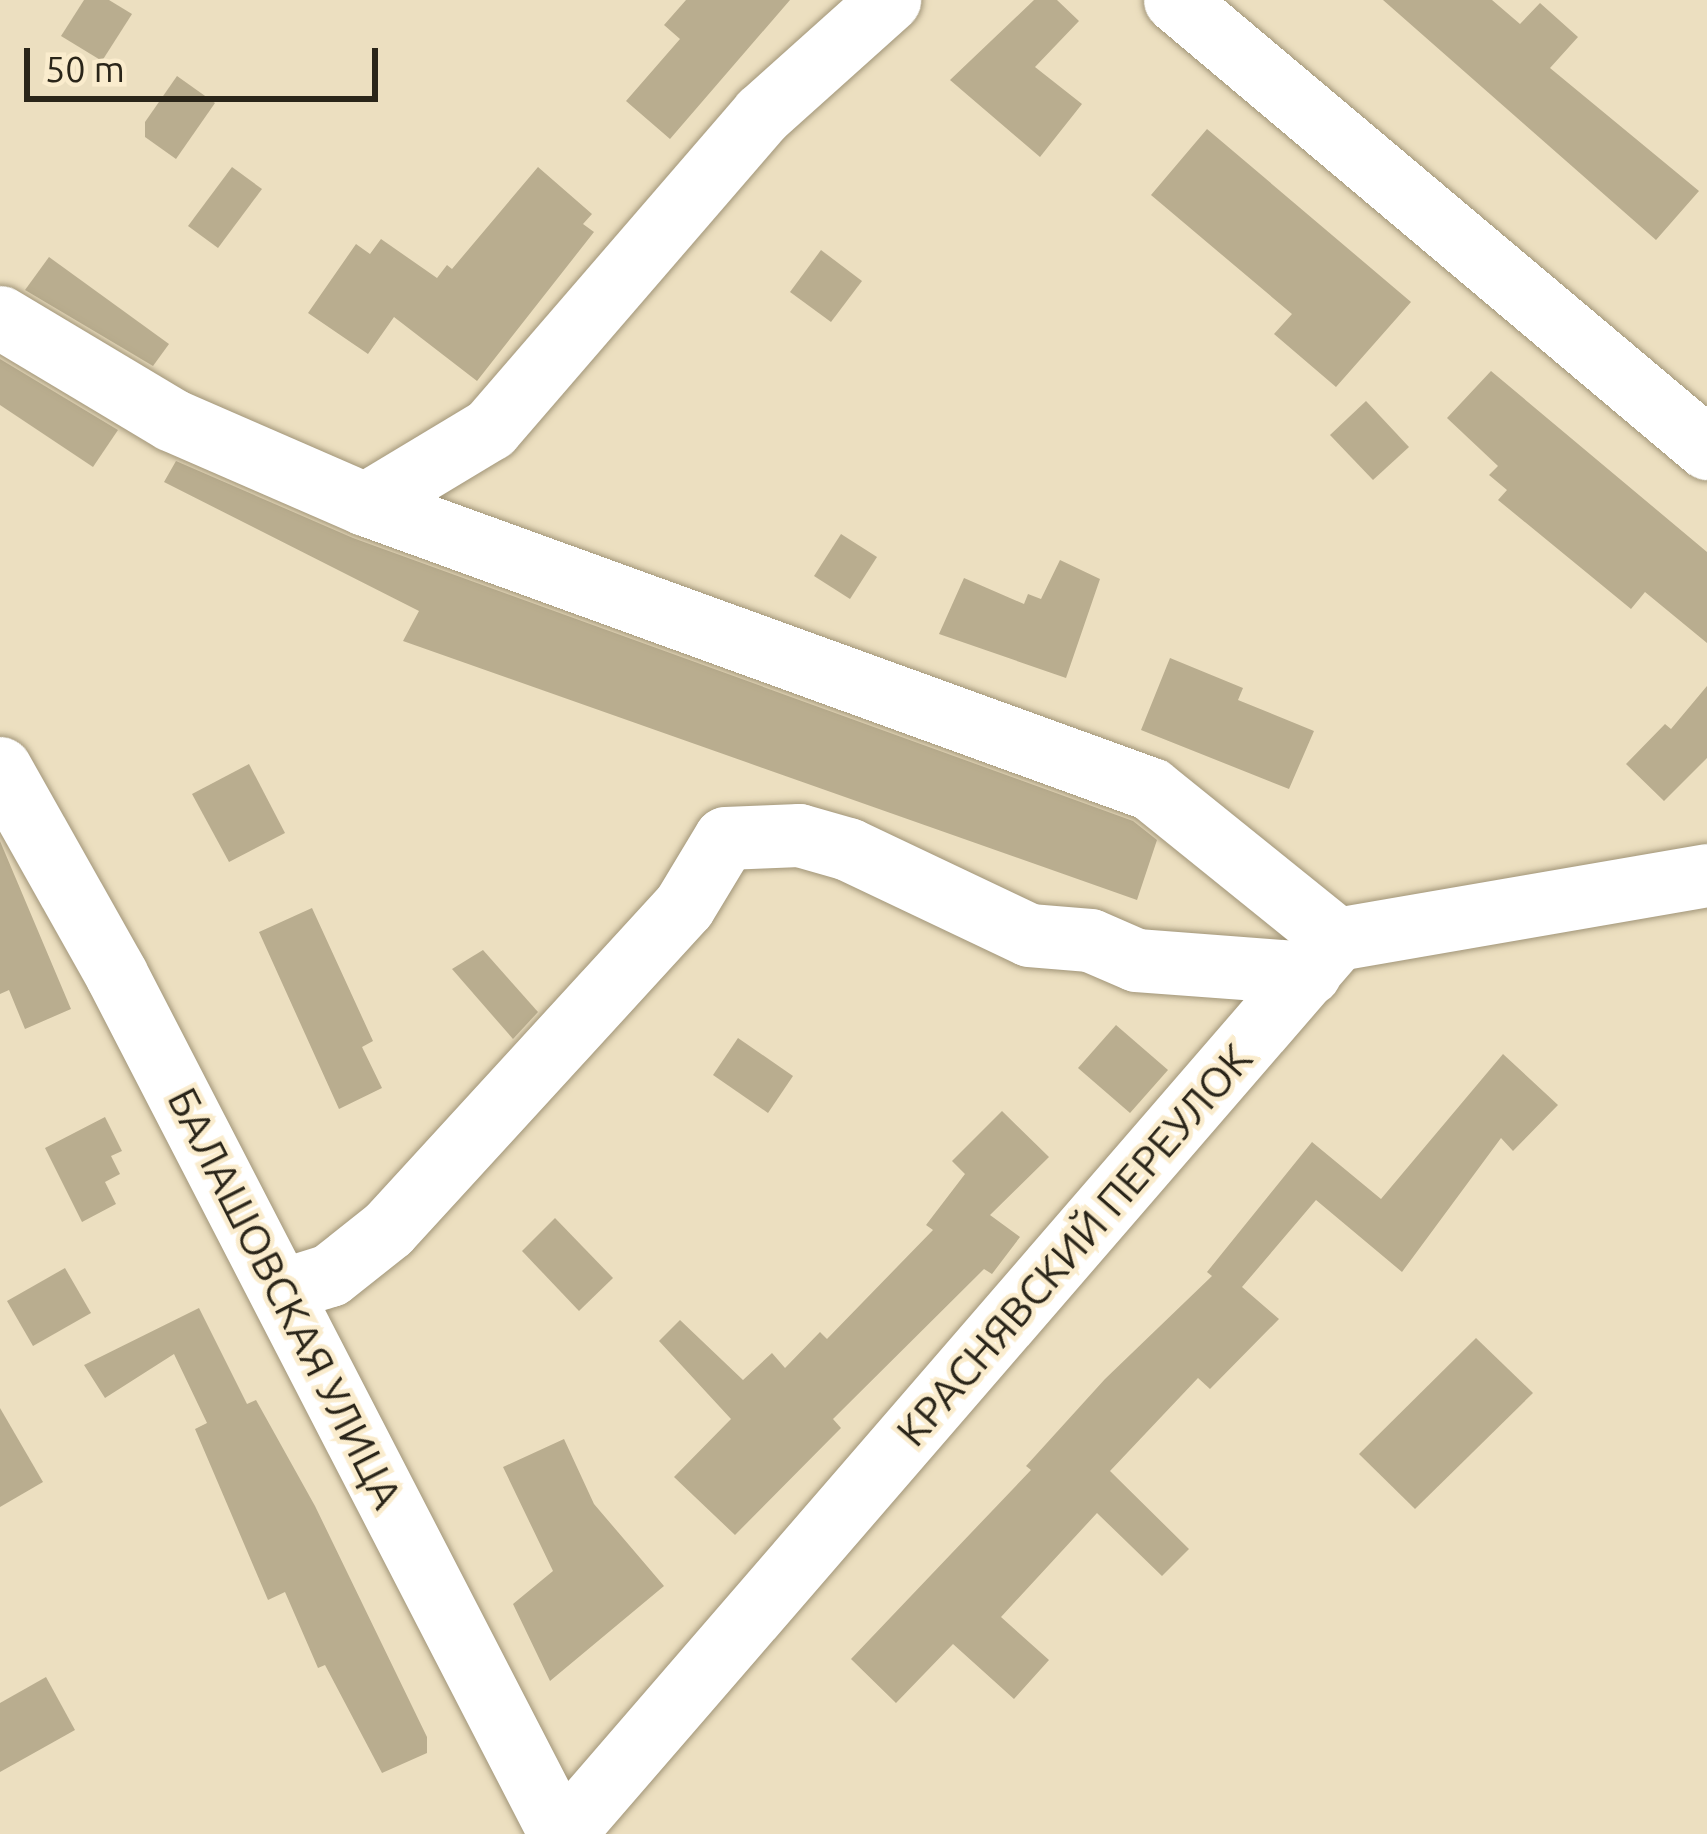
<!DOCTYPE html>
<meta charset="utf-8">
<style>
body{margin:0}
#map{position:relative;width:1707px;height:1834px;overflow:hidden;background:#ecdfc0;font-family:Ubuntu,sans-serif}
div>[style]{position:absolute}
.building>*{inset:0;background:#b9ad8f}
.roads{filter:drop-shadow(0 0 3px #a19578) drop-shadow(0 0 3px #a19578)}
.minor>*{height:63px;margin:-31.5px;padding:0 31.5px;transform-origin:31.5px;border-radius:31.5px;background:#fff}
span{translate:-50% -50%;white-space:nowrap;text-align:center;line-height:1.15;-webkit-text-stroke:9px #faeccd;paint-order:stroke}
.street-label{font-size:42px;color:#2a2519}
.scale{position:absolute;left:24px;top:48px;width:354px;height:54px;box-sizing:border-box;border:6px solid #2a2519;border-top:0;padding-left:15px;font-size:36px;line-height:42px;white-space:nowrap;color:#2a2519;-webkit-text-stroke:9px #faeccd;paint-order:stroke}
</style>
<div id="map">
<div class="building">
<div style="clip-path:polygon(84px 0,109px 0,132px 14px,102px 61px,61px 36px)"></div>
<div style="clip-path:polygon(686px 0,790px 0,670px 139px,626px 101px,680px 39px,664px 25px)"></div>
<div style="clip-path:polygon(1034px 0,1057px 0,1079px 21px,1035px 67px,1082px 104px,1040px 157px,950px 80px)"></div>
<div style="clip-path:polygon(1383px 0,1492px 0,1520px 24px,1540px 3px,1578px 37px,1550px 68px,1699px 191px,1656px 240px)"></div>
<div style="clip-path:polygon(177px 76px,215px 103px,176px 159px,145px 137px,145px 122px)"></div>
<div style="clip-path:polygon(1207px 129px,1411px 302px,1336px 387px,1274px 334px,1292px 314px,1151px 195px)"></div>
<div style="clip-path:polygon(232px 167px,262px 189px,218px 248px,188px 226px)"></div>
<div style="clip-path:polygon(538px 167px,592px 214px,583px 224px,594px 232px,477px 381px,394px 317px,368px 354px,308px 313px,356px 244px,370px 254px,381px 239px,437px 278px,447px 265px,452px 269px)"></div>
<div style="clip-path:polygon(821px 250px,862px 281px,831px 322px,790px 292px)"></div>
<div style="clip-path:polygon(49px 257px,169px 344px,153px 366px,25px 290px)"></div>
<div style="clip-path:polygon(0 359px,118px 430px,93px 467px,0 405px)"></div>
<div style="clip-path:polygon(1491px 371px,1707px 552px,1707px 643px,1645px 592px,1631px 609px,1498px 500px,1507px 490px,1489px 475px,1498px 466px,1447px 418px)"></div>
<div style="clip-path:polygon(1366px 401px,1409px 447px,1373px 480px,1330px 435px)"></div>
<div style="clip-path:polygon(176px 461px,353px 538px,1133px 821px,1157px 840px,1137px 900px,403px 641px,419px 611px,164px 482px)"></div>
<div style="clip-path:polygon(841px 534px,877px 557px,850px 599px,814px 576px)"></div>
<div style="clip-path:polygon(1060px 560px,1100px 579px,1066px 678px,939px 634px,964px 578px,1024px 604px,1028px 594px,1041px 599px)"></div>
<div style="clip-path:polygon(1170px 658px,1243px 688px,1238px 700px,1314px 731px,1289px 789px,1141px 730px)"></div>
<div style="clip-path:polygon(1707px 686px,1707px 758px,1664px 801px,1626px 764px,1665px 724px,1671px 729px)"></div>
<div style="clip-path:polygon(249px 764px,285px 833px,229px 862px,192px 794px)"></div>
<div style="clip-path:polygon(0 841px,71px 1009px,25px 1029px,9px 990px,0 994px)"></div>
<div style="clip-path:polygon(312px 908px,373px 1041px,362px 1047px,382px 1088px,339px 1109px,259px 932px)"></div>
<div style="clip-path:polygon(483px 950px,538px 1012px,513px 1039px,452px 969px)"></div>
<div style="clip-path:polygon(1116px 1025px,1168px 1070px,1130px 1113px,1078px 1068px)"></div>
<div style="clip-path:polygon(738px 1038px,793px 1076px,768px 1113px,713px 1075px)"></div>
<div style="clip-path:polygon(1503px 1054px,1558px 1105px,1513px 1151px,1501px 1138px,1402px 1272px,1316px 1200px,1242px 1287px,1279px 1319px,1210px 1389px,1198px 1378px,1110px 1471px,1189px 1549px,1162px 1576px,1097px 1513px,1001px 1617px,1049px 1660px,1014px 1699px,953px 1644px,896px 1703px,851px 1659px,1031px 1470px,1026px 1466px,1105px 1379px,1212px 1276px,1207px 1272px,1312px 1142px,1381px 1199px)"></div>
<div style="clip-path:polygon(1002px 1111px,1049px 1157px,990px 1215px,1020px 1237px,992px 1274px,984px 1269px,833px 1419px,841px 1428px,735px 1535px,674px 1477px,731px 1419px,659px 1341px,680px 1320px,743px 1380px,772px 1353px,785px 1368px,820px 1332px,827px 1339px,933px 1230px,926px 1225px,965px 1174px,952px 1161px)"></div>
<div style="clip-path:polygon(105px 1117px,122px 1151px,111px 1156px,120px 1174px,105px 1182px,116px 1204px,82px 1222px,45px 1148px)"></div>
<div style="clip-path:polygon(555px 1218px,613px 1278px,579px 1311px,522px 1251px)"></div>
<div style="clip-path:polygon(65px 1268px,91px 1313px,33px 1346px,7px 1301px)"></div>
<div style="clip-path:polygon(199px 1308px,247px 1404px,256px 1400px,315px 1506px,427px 1737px,427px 1753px,382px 1773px,325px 1665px,318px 1668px,285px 1592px,268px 1600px,195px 1429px,207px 1423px,174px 1354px,105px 1398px,84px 1365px)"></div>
<div style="clip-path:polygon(1476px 1338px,1533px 1393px,1415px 1509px,1359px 1454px)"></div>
<div style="clip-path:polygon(0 1408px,43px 1482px,0 1507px)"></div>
<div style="clip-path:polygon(564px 1439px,594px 1504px,664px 1586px,550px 1681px,513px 1604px,553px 1571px,503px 1467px)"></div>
<div style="clip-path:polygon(46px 1677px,75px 1730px,0 1772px,0 1703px)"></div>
</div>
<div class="roads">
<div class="minor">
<div style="left:1175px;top:0;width:696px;rotate:40.1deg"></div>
<div style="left:0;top:317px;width:200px;rotate:30.9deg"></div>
<div style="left:172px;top:420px;width:210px;rotate:23.5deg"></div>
<div style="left:365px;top:504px;width:836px;rotate:19.93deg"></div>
<div style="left:1151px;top:789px;width:239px;rotate:38.9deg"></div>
<div style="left:365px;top:504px;width:146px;rotate:-31deg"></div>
<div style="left:490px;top:429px;width:416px;rotate:-49.2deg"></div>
<div style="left:762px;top:114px;width:171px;rotate:-41.9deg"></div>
<div style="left:0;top:768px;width:236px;rotate:60.6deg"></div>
<div style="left:116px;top:974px;width:968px;rotate:62.69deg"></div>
<div style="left:282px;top:1290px;width:50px;rotate:-17.4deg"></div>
<div style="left:330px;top:1275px;width:74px;rotate:-38.4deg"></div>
<div style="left:388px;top:1229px;width:438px;rotate:-47.5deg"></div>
<div style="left:684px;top:906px;width:79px;rotate:-58.9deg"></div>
<div style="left:725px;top:838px;width:74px;rotate:-2.3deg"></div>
<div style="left:799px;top:835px;width:51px;rotate:15.9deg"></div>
<div style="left:848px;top:849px;width:200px;rotate:25.4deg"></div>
<div style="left:1029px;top:935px;width:61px;rotate:4.7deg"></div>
<div style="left:1090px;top:940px;width:50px;rotate:23.5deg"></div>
<div style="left:1136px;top:960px;width:174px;rotate:4.3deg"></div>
<div style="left:563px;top:1834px;width:1183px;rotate:-49.15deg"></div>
<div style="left:1337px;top:939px;width:375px;rotate:-9.8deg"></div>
</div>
</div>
<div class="street-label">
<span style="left:1074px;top:1245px;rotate:-49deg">КРАСНЯВСКИЙ ПЕРЕУЛОК</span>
<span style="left:285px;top:1298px;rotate:63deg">БАЛАШОВСКАЯ УЛИЦА</span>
</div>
<div class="scale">50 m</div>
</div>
